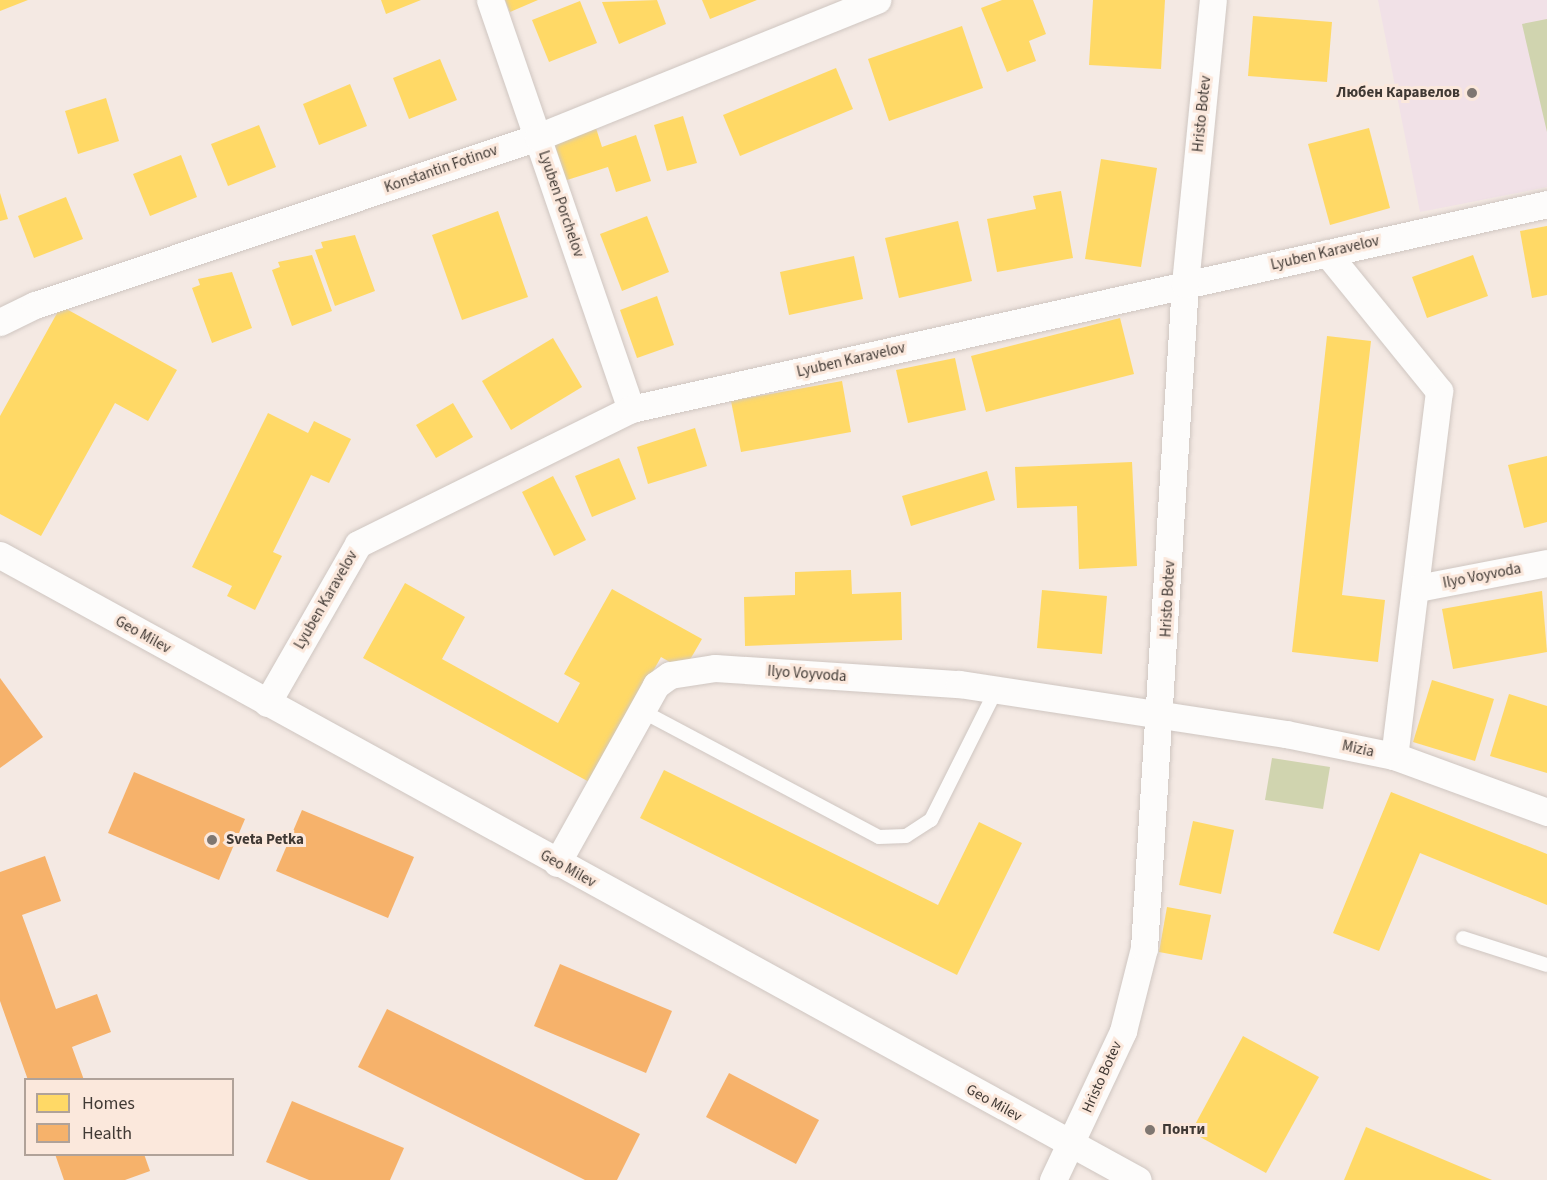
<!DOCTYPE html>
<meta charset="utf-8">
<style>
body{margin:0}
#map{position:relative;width:1547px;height:1180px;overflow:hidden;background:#f4e9e3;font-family:"Source Sans 3",sans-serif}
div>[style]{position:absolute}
.education>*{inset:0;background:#f1e1e7}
.green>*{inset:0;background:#d0d4af}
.homes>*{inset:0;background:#ffd966}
.health>*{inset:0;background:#f6b26b}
.roads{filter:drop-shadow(0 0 2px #cfc6c1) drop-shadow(0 0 2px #cfc6c1)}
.lane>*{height:14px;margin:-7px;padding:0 7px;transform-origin:7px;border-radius:7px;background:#fdfcfb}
.street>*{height:27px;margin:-13.5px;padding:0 13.5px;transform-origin:13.5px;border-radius:13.5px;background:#fdfcfb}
.dots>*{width:16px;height:16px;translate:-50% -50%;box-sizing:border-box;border:3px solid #fbe8dc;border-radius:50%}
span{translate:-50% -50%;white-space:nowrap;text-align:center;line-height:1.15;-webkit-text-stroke:6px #fbe8dc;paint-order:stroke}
.poi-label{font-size:15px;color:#403934;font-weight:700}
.right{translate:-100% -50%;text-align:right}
.left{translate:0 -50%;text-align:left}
.street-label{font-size:15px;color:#403934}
.legend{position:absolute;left:24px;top:1078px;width:210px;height:78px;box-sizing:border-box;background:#fbe8dc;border:2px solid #b0a299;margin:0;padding:8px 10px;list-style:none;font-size:18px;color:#403934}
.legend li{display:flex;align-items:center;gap:12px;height:30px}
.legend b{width:30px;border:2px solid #b0a299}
</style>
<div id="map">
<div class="education">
<div style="clip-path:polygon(1378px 0,1547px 0,1547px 187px,1420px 212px)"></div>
</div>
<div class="green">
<div style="clip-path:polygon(1547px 19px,1547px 132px,1522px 24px)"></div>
<div style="clip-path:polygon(1272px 758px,1330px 767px,1323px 809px,1265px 800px)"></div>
</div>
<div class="homes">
<div style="clip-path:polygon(0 0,28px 0,0 11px)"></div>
<div style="clip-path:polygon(381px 0,421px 0,386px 14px)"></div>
<div style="clip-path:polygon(505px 0,538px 0,510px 12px)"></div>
<div style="clip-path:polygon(657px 0,666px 24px,619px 44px,602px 2px)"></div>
<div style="clip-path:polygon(702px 0,757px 0,710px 19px)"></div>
<div style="clip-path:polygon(1002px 0,1033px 0,1046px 34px,1029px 41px,1036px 61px,1007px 72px,981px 8px)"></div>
<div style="clip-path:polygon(1093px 0,1165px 0,1161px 69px,1089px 65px)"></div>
<div style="clip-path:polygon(580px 1px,597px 43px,549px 62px,532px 20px)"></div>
<div style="clip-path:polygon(1253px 16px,1332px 22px,1327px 82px,1248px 76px)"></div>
<div style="clip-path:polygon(962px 26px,983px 88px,889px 121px,868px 59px)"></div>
<div style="clip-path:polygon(440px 59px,457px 100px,409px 119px,393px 78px)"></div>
<div style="clip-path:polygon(836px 68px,853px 109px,740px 156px,723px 115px)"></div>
<div style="clip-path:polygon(350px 84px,367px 126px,319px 145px,303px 104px)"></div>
<div style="clip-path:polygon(106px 98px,119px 141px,78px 154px,65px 111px)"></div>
<div style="clip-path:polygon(683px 116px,697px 163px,667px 171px,654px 125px)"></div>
<div style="clip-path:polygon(259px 125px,276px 167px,228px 186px,211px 144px)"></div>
<div style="clip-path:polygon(595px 125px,602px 147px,636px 135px,651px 181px,616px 192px,608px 167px,564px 181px,550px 139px)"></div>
<div style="clip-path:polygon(1369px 128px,1390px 208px,1330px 225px,1308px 144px)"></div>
<div style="clip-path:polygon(181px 155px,197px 197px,150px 216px,133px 174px)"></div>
<div style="clip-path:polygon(1101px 159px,1157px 168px,1141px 267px,1085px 259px)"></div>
<div style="clip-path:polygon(1061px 191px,1073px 258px,997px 272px,987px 219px,1036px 209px,1033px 196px)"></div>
<div style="clip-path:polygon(0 193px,8px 219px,0 221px)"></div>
<div style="clip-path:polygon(66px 197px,83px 239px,34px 258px,18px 216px)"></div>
<div style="clip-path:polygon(498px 211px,528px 297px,462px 320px,432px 235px)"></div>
<div style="clip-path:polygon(647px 216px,669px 272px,622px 291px,600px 234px)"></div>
<div style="clip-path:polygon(958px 221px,972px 281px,899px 298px,885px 238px)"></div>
<div style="clip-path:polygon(1547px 226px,1547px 295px,1532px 298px,1520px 231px)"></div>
<div style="clip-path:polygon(355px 235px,375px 291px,335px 306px,315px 250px,323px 248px,321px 242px)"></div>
<div style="clip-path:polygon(312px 255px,332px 311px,292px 326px,272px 270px,280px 267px,278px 262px)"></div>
<div style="clip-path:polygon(1473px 255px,1488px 296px,1427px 318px,1412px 277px)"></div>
<div style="clip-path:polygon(854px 256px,863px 299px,789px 315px,780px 272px)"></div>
<div style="clip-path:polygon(232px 272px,252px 328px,212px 343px,192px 288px,200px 285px,198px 279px)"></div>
<div style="clip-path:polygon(657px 296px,674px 345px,637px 358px,620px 310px)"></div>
<div style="clip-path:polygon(61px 306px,177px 370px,148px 421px,115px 403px,41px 536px,0 514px,0 416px)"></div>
<div style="clip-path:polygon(1120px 318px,1134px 374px,986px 412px,971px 356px)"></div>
<div style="clip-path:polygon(1327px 336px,1371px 341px,1342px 595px,1385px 600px,1378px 662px,1292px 652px)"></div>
<div style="clip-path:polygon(553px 338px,582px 387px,511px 430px,482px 381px)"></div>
<div style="clip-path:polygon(955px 358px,966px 410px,908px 423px,896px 370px)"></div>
<div style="clip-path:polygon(842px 381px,851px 432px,741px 452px,731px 401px)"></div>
<div style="clip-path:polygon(453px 403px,473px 437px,436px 458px,416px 425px)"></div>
<div style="clip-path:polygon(268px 413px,308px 433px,314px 421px,351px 439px,329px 483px,311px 475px,273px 552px,282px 556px,255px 610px,227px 596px,232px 586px,192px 567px)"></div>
<div style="clip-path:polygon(695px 428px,707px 466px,648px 484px,637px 447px)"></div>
<div style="clip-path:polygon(1547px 456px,1547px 522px,1524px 528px,1508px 465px)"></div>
<div style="clip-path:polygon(619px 458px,636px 499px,592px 517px,575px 476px)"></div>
<div style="clip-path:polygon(1132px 462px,1137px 566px,1079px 569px,1077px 506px,1017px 508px,1015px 467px)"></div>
<div style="clip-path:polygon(987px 471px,995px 500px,911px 526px,902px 496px)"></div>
<div style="clip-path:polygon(553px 476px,586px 540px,554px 556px,522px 492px)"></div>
<div style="clip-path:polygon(851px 570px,852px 594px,901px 592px,902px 640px,745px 646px,744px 597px,795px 595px,795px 572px)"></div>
<div style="clip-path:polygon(405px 583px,465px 617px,442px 659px,558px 723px,580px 683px,564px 674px,612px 589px,702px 639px,684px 670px,661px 657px,591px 783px,363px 658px)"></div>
<div style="clip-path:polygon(1042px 590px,1107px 596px,1102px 654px,1037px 648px)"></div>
<div style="clip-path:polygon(1542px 591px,1547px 652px,1453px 669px,1442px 609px)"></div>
<div style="clip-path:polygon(1432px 680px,1494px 699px,1475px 761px,1413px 742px)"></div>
<div style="clip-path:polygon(1509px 694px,1547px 706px,1547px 773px,1490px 756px)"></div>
<div style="clip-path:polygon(664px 770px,938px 905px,979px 822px,1022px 843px,957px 975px,640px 818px)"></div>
<div style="clip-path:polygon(1391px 792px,1547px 854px,1547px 905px,1420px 853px,1379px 951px,1333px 933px)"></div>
<div style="clip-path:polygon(1193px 821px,1234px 830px,1221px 894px,1179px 885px)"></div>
<div style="clip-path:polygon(1167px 907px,1211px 915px,1202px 960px,1159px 952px)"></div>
<div style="clip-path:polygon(1243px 1036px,1319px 1077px,1266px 1173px,1191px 1132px)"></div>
<div style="clip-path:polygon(1366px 1127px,1492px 1180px,1344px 1180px)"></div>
</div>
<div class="health">
<div style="clip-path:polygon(0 678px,43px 737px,0 768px)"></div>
<div style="clip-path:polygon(134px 772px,245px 819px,219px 880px,108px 833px)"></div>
<div style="clip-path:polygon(302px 810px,414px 857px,388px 918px,276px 871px)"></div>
<div style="clip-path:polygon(45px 856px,61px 901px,22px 915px,56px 1009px,97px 994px,111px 1032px,72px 1047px,84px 1080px,28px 1080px,0 1001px,0 872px)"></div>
<div style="clip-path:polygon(560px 964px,672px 1011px,646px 1073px,534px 1026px)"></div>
<div style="clip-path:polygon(387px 1009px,640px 1134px,617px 1180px,585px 1180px,358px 1067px)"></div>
<div style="clip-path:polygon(729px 1073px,819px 1120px,796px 1164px,706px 1117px)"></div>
<div style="clip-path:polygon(292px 1101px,404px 1148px,390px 1180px,309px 1180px,266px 1162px)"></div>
<div style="clip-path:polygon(55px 1154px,144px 1154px,150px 1171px,125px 1180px,64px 1180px)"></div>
</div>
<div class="roads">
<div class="lane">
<div style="left:642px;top:711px;width:268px;rotate:28deg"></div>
<div style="left:879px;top:837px;width:27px;rotate:-2deg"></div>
<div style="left:906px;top:836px;width:30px;rotate:-33deg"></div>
<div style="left:931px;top:820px;width:145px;rotate:-63.4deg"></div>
<div style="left:1463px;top:938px;width:88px;rotate:17.8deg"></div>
</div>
<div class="street">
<div style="left:490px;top:0;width:433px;rotate:71deg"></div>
<div style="left:1327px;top:253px;width:178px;rotate:50.9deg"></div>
<div style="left:1439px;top:391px;width:368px;rotate:97deg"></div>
<div style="left:0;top:322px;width:39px;rotate:-26deg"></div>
<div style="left:35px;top:305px;width:530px;rotate:-18.47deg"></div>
<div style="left:538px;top:137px;width:366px;rotate:-22deg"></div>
<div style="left:0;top:555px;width:1298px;rotate:28.78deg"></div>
<div style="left:1418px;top:588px;width:131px;rotate:-11deg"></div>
<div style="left:267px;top:703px;width:183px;rotate:-60.2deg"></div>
<div style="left:358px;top:544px;width:305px;rotate:-26.3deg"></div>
<div style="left:631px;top:409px;width:939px;rotate:-12.61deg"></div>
<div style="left:557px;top:863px;width:204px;rotate:-60.9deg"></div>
<div style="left:656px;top:685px;width:17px;rotate:-36deg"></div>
<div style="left:670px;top:675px;width:46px;rotate:-8.8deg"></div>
<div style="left:715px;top:668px;width:245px;rotate:3.8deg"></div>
<div style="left:959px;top:684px;width:331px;rotate:8.7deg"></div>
<div style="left:1286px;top:734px;width:110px;rotate:11.5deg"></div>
<div style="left:1394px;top:756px;width:163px;rotate:20.1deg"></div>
<div style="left:1053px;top:1180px;width:165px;rotate:-64.8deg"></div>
<div style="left:1123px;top:1031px;width:86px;rotate:-75.8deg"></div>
<div style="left:1144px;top:948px;width:665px;rotate:-86.47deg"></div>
<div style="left:1185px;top:284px;width:285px;rotate:-84.4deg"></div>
</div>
</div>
<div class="dots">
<div style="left:1472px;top:93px;background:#7f7771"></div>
<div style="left:212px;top:840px;background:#7f7771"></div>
<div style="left:1150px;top:1130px;background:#7f7771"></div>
</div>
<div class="poi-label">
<span class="right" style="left:1460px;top:93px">Любен Каравелов</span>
<span class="left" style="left:226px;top:840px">Sveta Petka</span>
<span class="left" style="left:1162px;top:1130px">Понти</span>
</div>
<div class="street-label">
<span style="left:1202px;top:114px;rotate:-84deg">Hristo Botev</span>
<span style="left:441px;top:169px;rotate:-19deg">Konstantin Fotinov</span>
<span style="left:561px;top:204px;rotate:71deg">Lyuben Porchelov</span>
<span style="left:1325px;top:253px;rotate:-13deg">Lyuben Karavelov</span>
<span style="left:851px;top:360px;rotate:-13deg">Lyuben Karavelov</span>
<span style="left:1482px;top:576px;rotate:-11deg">Ilyo Voyvoda</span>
<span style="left:1168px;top:599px;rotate:-87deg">Hristo Botev</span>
<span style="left:326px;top:600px;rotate:-60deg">Lyuben Karavelov</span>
<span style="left:143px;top:635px;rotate:29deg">Geo Milev</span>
<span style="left:807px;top:674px;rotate:4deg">Ilyo Voyvoda</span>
<span style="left:1358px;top:749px;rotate:12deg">Mizia</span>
<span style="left:568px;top:869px;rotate:29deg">Geo Milev</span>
<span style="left:1102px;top:1077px;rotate:-66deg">Hristo Botev</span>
<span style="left:994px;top:1103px;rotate:29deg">Geo Milev</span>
</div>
<ul class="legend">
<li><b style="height:16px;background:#ffd966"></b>Homes</li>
<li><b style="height:16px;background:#f6b26b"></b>Health</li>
</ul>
</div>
